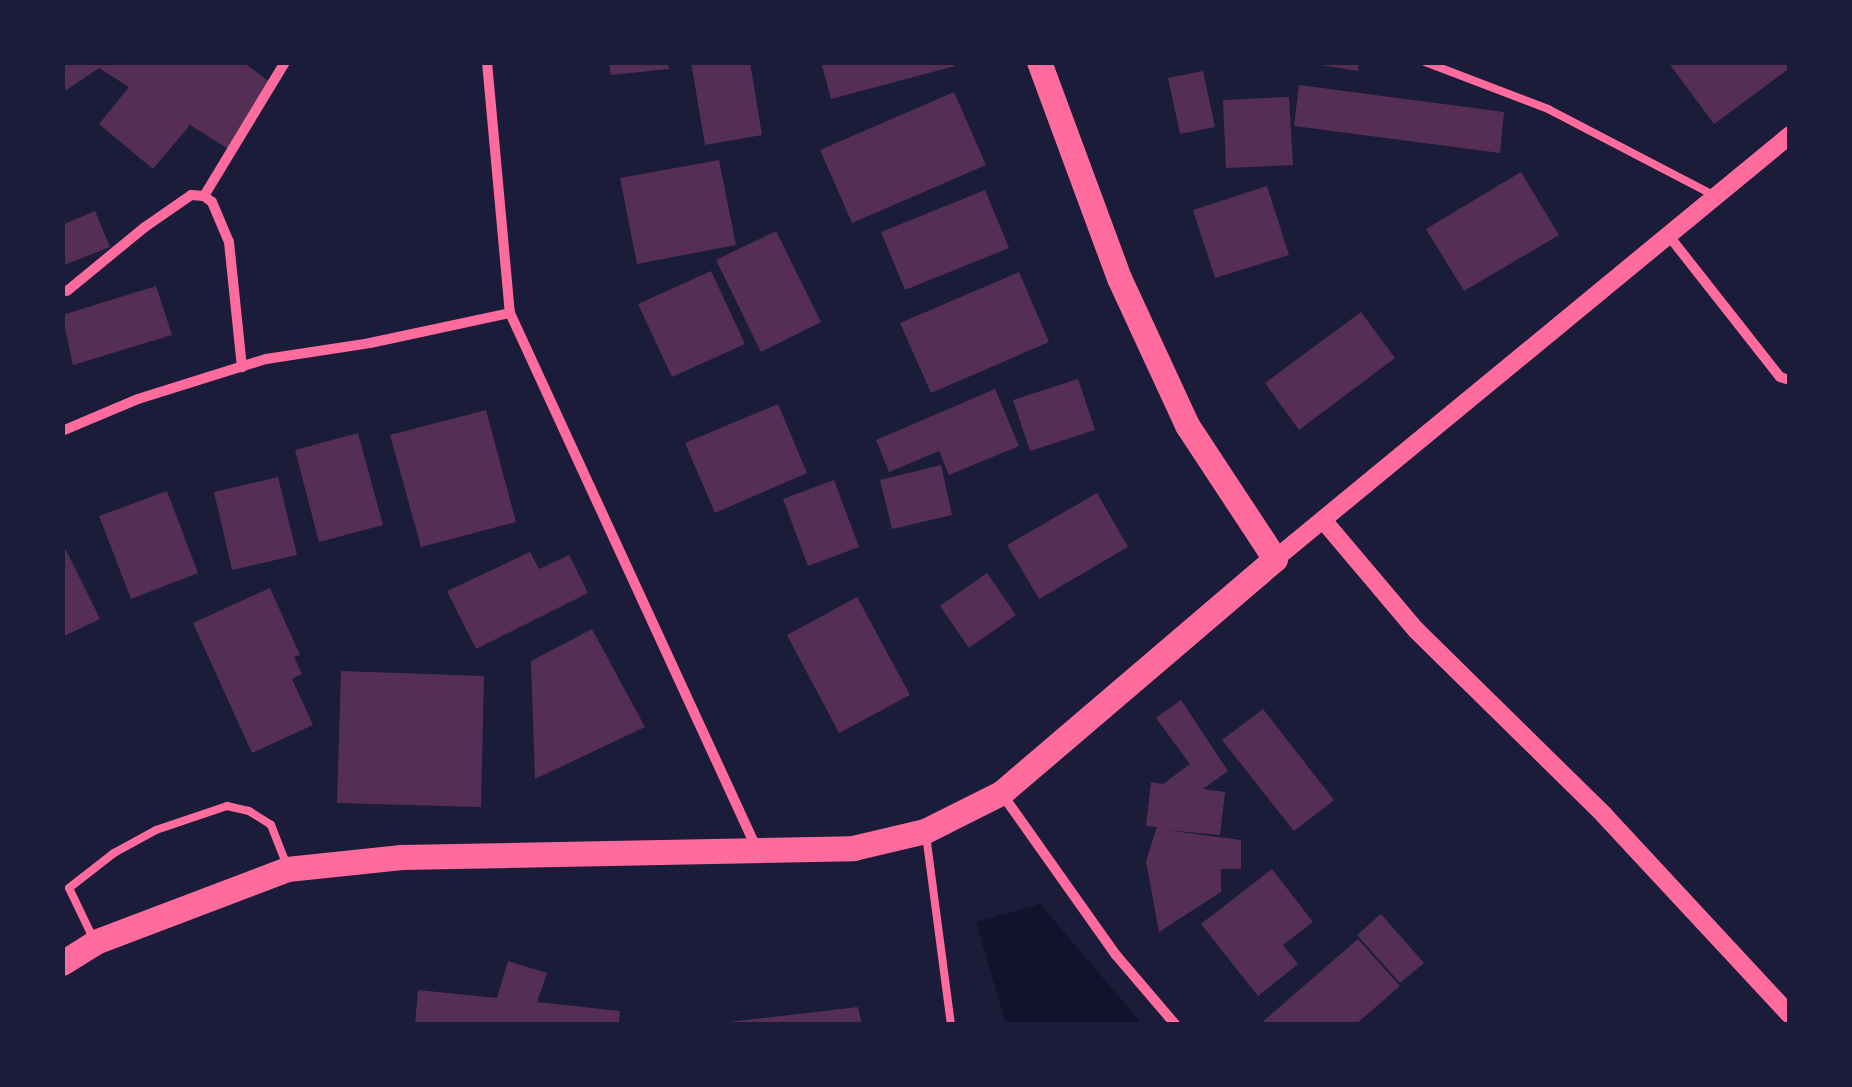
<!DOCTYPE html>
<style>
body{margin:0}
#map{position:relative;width:1852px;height:1087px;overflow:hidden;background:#1b1b3a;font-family:"Golos Text",sans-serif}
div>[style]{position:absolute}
.water>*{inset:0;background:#12122b}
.building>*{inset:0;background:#542f53}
.service>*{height:8px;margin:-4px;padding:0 4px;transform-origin:4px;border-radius:4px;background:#ff6b9d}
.minor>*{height:10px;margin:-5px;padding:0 5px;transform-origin:5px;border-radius:5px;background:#ff6b9d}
.tertiary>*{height:18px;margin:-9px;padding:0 9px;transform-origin:9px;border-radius:9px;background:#ff6b9d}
.primary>*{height:25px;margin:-12.5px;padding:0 12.5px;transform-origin:12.5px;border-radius:12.5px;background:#ff6b9d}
span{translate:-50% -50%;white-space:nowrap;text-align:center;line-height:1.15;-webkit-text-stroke:8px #1b1b3a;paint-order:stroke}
.frame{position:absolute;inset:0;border:65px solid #1b1b3a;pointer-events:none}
</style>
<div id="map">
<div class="water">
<div style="clip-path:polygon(1040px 904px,1142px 1024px,1006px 1024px,976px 922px)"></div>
</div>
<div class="building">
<div style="clip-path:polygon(62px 62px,243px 62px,271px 83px,230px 150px,190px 125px,153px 169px,99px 124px,129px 87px,99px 68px,62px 93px)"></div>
<div style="clip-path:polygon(609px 62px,668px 62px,669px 69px,611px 75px)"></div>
<div style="clip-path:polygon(691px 62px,750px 62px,762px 135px,705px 145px)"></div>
<div style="clip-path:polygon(821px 62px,954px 62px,955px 66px,831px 99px)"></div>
<div style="clip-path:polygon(1303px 62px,1359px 62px,1358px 71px)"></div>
<div style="clip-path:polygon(1668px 62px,1790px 62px,1790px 68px,1714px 124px)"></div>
<div style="clip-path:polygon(1203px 71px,1215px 127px,1180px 134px,1168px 78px)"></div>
<div style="clip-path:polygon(1299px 85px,1504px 112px,1500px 153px,1294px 126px)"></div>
<div style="clip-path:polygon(954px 92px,986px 165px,852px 223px,820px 150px)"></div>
<div style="clip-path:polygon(1289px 97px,1293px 165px,1226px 168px,1223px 100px)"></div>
<div style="clip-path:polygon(719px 160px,736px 245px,637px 264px,620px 178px)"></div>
<div style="clip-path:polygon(1521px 172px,1559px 235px,1464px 291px,1426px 229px)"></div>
<div style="clip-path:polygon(1267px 186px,1289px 255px,1215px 278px,1193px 210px)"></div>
<div style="clip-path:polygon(985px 190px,1009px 248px,905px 290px,881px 232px)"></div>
<div style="clip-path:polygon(95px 211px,110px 247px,62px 266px,62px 225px)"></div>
<div style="clip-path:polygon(776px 231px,821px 322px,761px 352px,716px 260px)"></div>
<div style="clip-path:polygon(711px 271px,745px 344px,672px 377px,638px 304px)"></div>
<div style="clip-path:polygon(1019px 272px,1049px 342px,931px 393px,900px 323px)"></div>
<div style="clip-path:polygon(156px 286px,172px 335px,73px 365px,62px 315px)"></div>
<div style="clip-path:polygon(1361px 312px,1395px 358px,1299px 430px,1265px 383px)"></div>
<div style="clip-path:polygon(1078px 379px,1095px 430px,1030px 451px,1013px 400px)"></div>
<div style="clip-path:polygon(995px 389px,1019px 446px,949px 475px,939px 451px,889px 472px,876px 440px)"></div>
<div style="clip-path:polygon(778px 404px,807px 473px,715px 513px,685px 443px)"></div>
<div style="clip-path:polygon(486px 410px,516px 522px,421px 547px,390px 435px)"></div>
<div style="clip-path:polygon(358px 433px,383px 525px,319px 542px,295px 450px)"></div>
<div style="clip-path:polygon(941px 465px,952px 515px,892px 529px,880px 480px)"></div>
<div style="clip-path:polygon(278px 477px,297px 555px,232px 570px,214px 492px)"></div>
<div style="clip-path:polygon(834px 480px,859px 547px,808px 566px,783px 499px)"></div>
<div style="clip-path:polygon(167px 491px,198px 573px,131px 599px,99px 516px)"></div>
<div style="clip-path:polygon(1097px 493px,1128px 547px,1039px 599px,1007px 545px)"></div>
<div style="clip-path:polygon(62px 542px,100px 619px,62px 637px)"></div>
<div style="clip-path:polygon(530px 552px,539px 569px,569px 555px,588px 593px,476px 649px,447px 591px)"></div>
<div style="clip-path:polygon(987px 573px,1016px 615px,969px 648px,940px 606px)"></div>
<div style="clip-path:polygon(270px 588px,300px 655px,294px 657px,302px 674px,292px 679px,313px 725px,252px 753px,193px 623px)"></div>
<div style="clip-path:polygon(857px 597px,910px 695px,839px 733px,787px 635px)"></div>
<div style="clip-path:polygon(592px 629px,645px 727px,535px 779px,531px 661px)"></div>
<div style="clip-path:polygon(341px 671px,484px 676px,481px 807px,337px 803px)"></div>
<div style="clip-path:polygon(1181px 700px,1228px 771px,1203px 789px,1225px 792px,1220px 835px,1165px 830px,1241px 840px,1241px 869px,1221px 869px,1221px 892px,1159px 932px,1146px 861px,1157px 827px,1146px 826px,1151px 782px,1163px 784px,1190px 764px,1156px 718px)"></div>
<div style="clip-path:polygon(1263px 709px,1334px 800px,1294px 831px,1222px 740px)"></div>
<div style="clip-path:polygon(1272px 869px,1313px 922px,1283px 945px,1298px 964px,1258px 996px,1201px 924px)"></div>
<div style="clip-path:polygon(1381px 914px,1424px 963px,1400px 983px,1357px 935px)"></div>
<div style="clip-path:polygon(1358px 939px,1400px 986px,1356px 1024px,1260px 1024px)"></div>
<div style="clip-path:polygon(508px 961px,547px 973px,537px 1002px,620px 1011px,619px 1024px,415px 1024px,418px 990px,497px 998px)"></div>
<div style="clip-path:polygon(858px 1007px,862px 1024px,729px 1024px,729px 1022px)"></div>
</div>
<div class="service">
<div style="left:1425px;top:62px;width:132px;rotate:20.9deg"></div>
<div style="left:1548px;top:109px;width:188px;rotate:27.5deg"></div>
<div style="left:926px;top:835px;width:191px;rotate:82.5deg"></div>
<div style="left:93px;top:938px;width:55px;rotate:-115.6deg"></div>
<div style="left:69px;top:888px;width:57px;rotate:-37.9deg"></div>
<div style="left:114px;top:853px;width:48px;rotate:-28.7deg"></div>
<div style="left:156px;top:830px;width:75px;rotate:-18.7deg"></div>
<div style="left:227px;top:806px;width:23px;rotate:13deg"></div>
<div style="left:249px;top:811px;width:26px;rotate:32deg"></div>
<div style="left:271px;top:825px;width:41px;rotate:68.5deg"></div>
</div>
<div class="minor">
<div style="left:487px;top:62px;width:252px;rotate:84.8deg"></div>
<div style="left:510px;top:313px;width:588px;rotate:65.27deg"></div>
<div style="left:204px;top:196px;width:157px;rotate:-58.8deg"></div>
<div style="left:1669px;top:236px;width:179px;rotate:51.8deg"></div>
<div style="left:1780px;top:377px;width:10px;rotate:17deg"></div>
<div style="left:67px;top:291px;width:101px;rotate:-39.4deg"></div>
<div style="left:145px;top:227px;width:56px;rotate:-34.8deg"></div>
<div style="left:191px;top:195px;width:13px;rotate:4deg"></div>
<div style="left:204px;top:196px;width:10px;rotate:37deg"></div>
<div style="left:212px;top:202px;width:43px;rotate:67deg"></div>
<div style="left:229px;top:242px;width:126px;rotate:84.1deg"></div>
<div style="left:62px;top:431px;width:82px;rotate:-22.8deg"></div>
<div style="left:138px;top:399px;width:134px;rotate:-17.4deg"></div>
<div style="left:266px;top:359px;width:105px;rotate:-8.7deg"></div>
<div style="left:370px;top:343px;width:143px;rotate:-12.1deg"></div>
<div style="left:1002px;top:794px;width:197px;rotate:54.7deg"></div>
<div style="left:1116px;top:955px;width:91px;rotate:49.5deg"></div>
</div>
<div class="tertiary">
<div style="left:1323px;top:520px;width:144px;rotate:49.8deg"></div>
<div style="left:1416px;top:630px;width:264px;rotate:44.5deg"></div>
<div style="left:1604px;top:815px;width:273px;rotate:47.1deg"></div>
<div style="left:1275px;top:559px;width:667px;rotate:-39.46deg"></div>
</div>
<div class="primary">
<div style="left:62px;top:963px;width:39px;rotate:-32deg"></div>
<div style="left:95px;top:942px;width:205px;rotate:-20.8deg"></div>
<div style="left:287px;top:869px;width:115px;rotate:-6deg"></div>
<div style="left:401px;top:857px;width:452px;rotate:-1.1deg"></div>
<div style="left:853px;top:848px;width:74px;rotate:-13.3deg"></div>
<div style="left:925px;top:831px;width:85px;rotate:-26.6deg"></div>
<div style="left:1001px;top:793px;width:360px;rotate:-40.5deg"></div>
<div style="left:1275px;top:559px;width:160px;rotate:-123.3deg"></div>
<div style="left:1187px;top:425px;width:162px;rotate:-114.8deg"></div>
<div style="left:1119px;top:278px;width:230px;rotate:-110.3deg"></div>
</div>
<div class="frame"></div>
</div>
